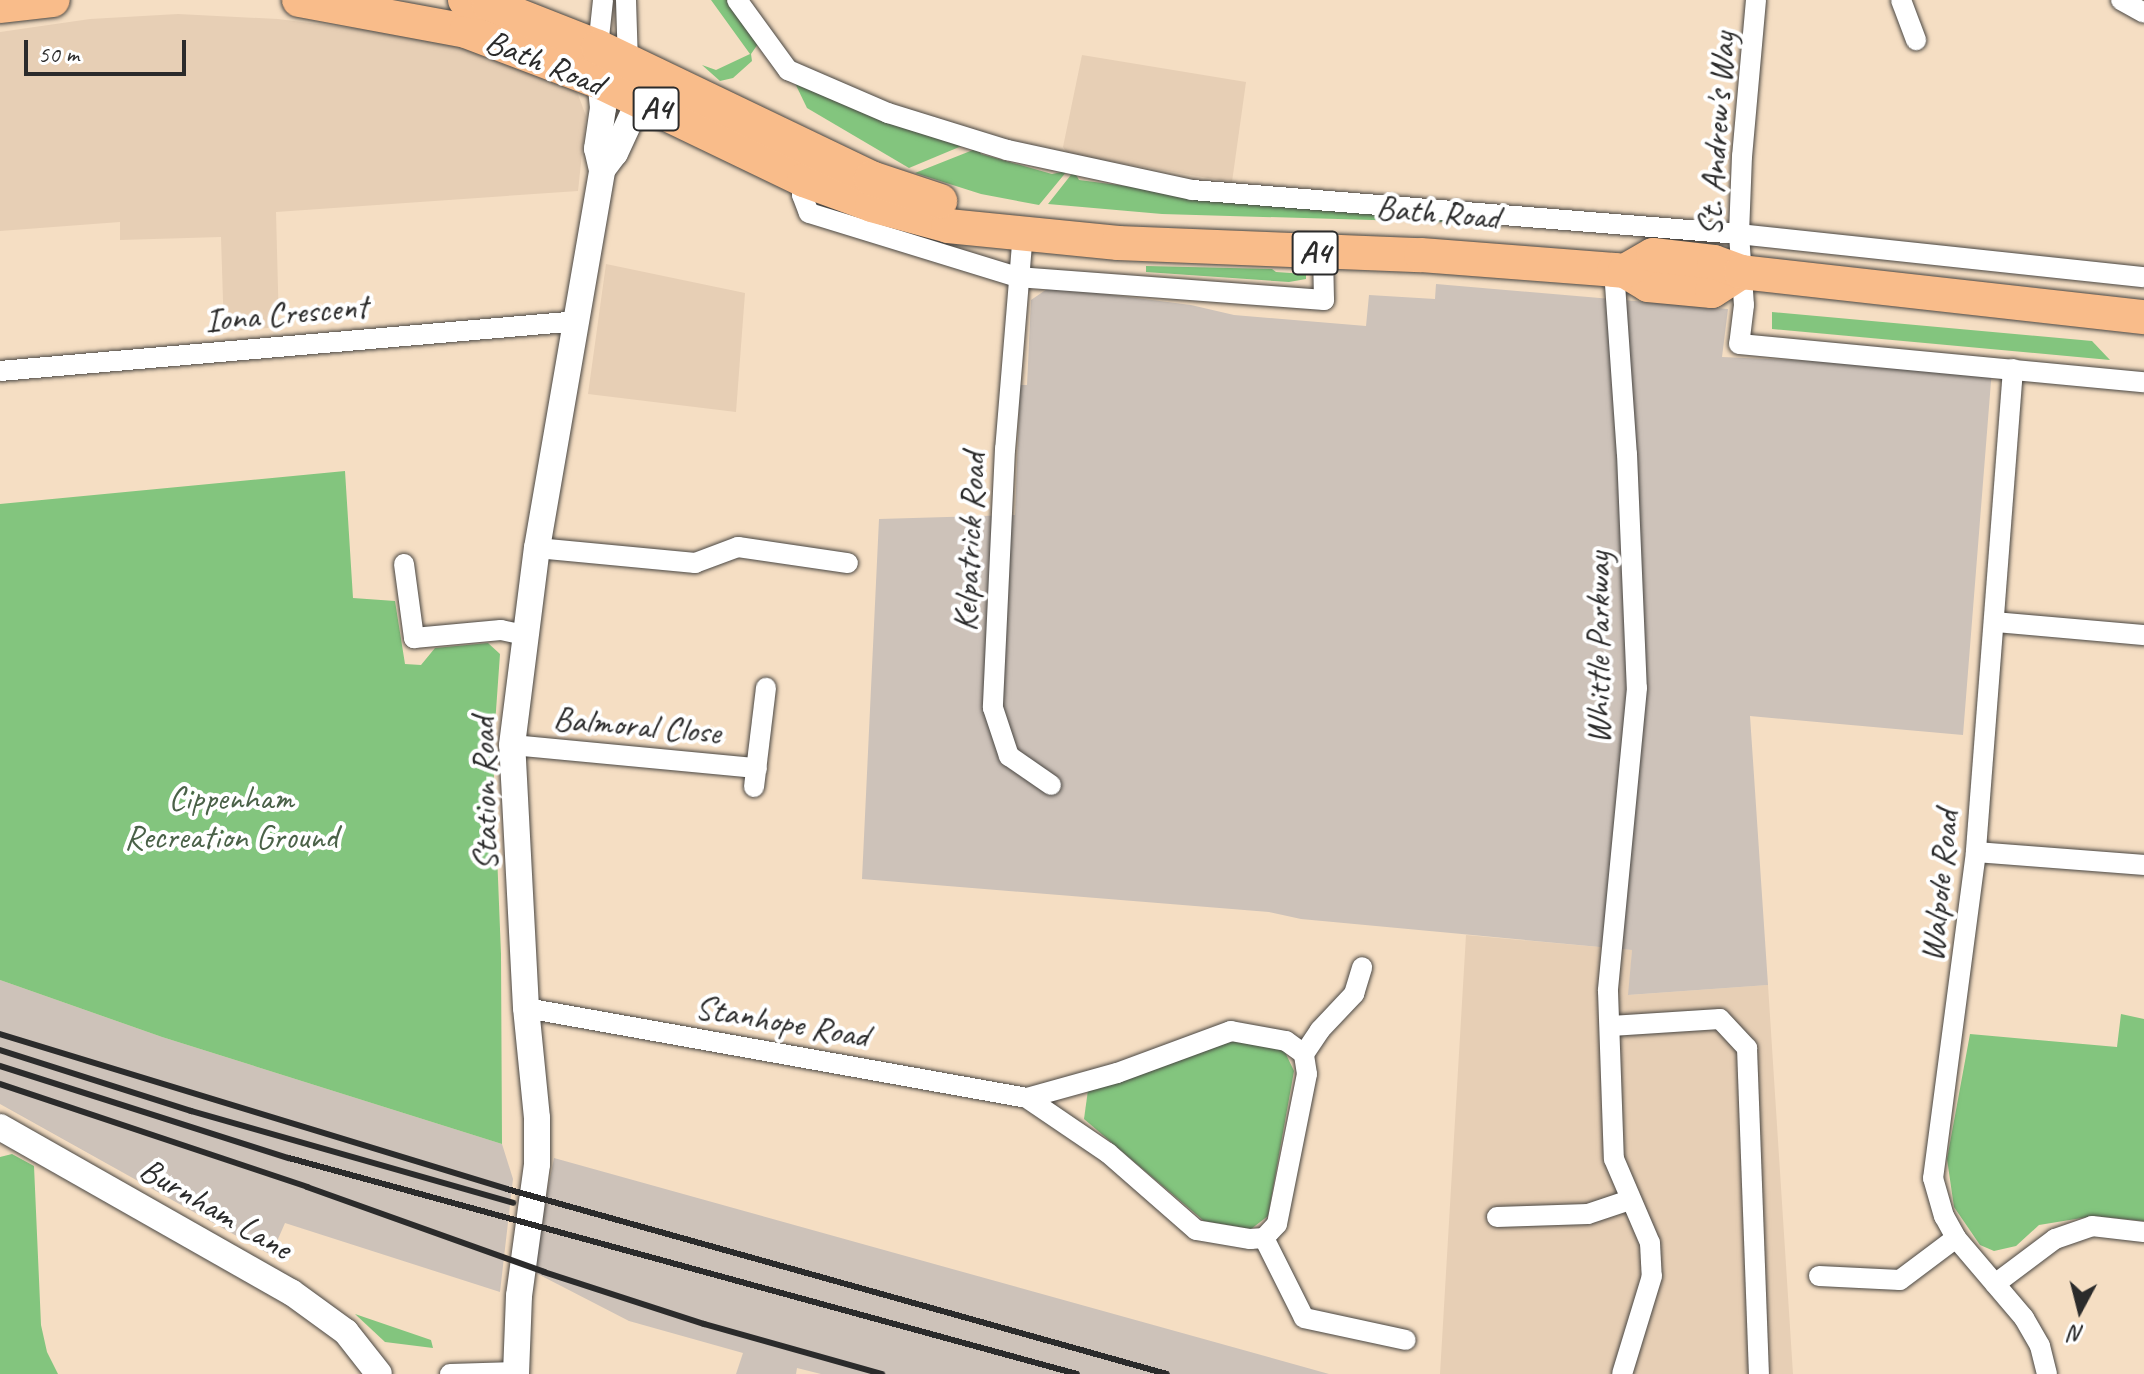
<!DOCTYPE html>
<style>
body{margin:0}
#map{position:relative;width:2144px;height:1374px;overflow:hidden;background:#f5dec3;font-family:Caveat,sans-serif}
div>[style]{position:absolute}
.built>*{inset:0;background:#e7cfb5}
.industrial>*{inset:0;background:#cdc2b9}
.green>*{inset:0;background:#83c57e}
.roads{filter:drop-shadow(0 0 2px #494642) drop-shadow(0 0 2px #494642)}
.minor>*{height:20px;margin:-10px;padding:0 10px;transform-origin:10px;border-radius:10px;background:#fff}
.tertiary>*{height:26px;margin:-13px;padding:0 13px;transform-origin:13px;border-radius:13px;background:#fff}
.primary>*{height:34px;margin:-17px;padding:0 17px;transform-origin:17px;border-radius:17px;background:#f9bc8a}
.rail>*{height:6px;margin:-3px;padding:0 3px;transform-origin:3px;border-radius:3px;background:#2b2b2b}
span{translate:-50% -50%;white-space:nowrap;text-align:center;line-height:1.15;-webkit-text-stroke:8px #fff;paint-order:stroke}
.shield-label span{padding:2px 6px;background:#fff;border:2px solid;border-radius:6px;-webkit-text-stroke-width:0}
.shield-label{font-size:32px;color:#2b2b2b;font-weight:700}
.street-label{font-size:34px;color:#2b2b2b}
.park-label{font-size:34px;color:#4a6148}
.north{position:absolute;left:2040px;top:1270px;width:80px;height:80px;-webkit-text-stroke:6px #fff;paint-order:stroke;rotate:187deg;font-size:22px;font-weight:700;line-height:32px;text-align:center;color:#2b2b2b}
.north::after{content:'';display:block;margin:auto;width:28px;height:36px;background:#2b2b2b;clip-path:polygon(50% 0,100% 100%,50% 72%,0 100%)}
.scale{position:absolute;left:24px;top:40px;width:162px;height:36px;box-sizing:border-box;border:4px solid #2b2b2b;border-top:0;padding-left:10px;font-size:24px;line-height:28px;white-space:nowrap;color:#2b2b2b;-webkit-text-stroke:6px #fff;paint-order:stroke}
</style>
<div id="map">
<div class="built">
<div style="clip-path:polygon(178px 14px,278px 19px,439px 39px,576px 89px,586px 116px,578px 191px,276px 212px,279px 327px,224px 332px,221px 237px,120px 240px,120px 222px,0 231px,0 32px,90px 19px)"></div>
<div style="clip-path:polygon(1082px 55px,1246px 82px,1232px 182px,1068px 154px,1063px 147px)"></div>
<div style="clip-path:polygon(606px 264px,745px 293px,736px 412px,588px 394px)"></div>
<div style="clip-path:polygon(1466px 935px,1632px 950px,1629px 995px,1768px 985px,1793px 1374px,1440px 1374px)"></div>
</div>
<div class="industrial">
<div style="clip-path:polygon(1436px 284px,1728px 309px,1722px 357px,1992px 369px,1963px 735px,1750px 716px,1768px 985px,1628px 995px,1632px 950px,1301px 919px,1269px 912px,862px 879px,879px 519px,1015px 515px,1020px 385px,1027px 385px,1031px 300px,1050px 287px,1191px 305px,1234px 315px,1366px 326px,1369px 295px,1435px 299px)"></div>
<div style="clip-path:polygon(0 980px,162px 1037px,502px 1144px,513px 1179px,500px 1292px,285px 1223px,271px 1255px,0 1104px)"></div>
<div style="clip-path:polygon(554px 1158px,1329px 1374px,821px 1374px,797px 1368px,796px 1374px,736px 1374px,743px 1353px,629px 1321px,532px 1271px)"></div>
</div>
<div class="green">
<div style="clip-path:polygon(711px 0,729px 0,760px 41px,751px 54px,752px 61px,733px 78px,720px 81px,702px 65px,716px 70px,750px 54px)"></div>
<div style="clip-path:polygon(792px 77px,964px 145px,909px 168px,807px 108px)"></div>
<div style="clip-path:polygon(978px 148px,981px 154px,1052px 174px,1067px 171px,1039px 205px,981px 194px,915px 173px)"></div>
<div style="clip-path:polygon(1074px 171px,1079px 180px,1259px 203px,1475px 223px,1162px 214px,1048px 204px)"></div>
<div style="clip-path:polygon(1146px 266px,1272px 269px,1276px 272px,1306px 274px,1306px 279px,1289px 282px,1146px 272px)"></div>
<div style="clip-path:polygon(1772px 312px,2092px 341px,2110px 360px,1772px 329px)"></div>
<div style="clip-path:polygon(345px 471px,353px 598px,395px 601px,405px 664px,421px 665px,435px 648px,488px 643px,500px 654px,493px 753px,501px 954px,502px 1144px,162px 1037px,0 980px,0 504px)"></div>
<div style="clip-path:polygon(2121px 1014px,2144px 1019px,2144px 1221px,2094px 1216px,2039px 1225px,2016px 1246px,1994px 1251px,1980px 1245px,1954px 1207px,1947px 1159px,1970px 1034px,2117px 1047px)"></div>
<div style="clip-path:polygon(1236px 1040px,1284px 1050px,1294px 1071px,1268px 1216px,1251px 1229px,1204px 1221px,1084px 1119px,1088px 1090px)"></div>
<div style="clip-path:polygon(12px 1154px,34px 1166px,41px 1325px,47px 1352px,58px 1374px,0 1374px,0 1157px)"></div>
<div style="clip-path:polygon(355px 1314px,431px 1340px,433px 1348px,385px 1342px)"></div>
</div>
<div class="roads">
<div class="minor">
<div style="left:626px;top:0;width:62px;rotate:88.2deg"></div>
<div style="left:737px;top:0;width:87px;rotate:53.9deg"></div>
<div style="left:788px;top:70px;width:109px;rotate:23.3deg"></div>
<div style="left:888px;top:113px;width:125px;rotate:17.3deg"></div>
<div style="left:1007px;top:150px;width:189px;rotate:12.2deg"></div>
<div style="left:1192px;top:190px;width:549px;rotate:4.6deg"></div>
<div style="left:1739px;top:234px;width:407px;rotate:6.1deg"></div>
<div style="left:1756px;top:0;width:157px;rotate:95.1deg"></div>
<div style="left:1742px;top:156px;width:78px;rotate:92.2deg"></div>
<div style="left:1739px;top:234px;width:71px;rotate:86deg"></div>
<div style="left:1744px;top:305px;width:39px;rotate:97deg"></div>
<div style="left:1739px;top:344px;width:407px;rotate:5.4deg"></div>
<div style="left:1901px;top:0;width:43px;rotate:69.4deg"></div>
<div style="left:2121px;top:0;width:26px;rotate:29deg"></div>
<div style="left:598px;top:47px;width:47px;rotate:-83.9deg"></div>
<div style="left:804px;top:180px;width:15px;rotate:98deg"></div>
<div style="left:802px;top:195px;width:19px;rotate:69deg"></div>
<div style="left:809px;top:213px;width:218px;rotate:17.1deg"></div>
<div style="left:1017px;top:277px;width:308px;rotate:4.3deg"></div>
<div style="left:1324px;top:300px;width:47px;rotate:-91.2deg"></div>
<div style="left:1023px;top:232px;width:218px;rotate:94.7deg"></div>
<div style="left:1005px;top:449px;width:259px;rotate:92.7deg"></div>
<div style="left:993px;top:708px;width:51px;rotate:71.6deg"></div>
<div style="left:1009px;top:756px;width:51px;rotate:34.6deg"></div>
<div style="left:1614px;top:270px;width:184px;rotate:86deg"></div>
<div style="left:1627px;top:454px;width:234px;rotate:87.6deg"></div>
<div style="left:1637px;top:688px;width:304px;rotate:95.5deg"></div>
<div style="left:1608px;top:991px;width:168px;rotate:88deg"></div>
<div style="left:1614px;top:1159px;width:91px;rotate:66.8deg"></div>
<div style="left:1650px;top:1243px;width:33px;rotate:87deg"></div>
<div style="left:1652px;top:1276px;width:102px;rotate:107deg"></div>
<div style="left:2013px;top:369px;width:484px;rotate:94.4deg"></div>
<div style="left:1976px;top:852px;width:329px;rotate:97.5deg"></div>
<div style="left:1933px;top:1178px;width:40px;rotate:74deg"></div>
<div style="left:1944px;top:1216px;width:25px;rotate:61deg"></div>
<div style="left:1956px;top:1238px;width:105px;rotate:49.6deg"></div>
<div style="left:2024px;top:1318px;width:32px;rotate:60deg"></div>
<div style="left:2040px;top:1346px;width:29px;rotate:76deg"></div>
<div style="left:0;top:371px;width:580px;rotate:-4.94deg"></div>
<div style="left:537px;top:548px;width:159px;rotate:5.4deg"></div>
<div style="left:695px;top:563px;width:46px;rotate:-20.4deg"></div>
<div style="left:738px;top:547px;width:111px;rotate:8.3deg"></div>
<div style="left:404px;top:564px;width:75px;rotate:82.3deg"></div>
<div style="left:414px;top:638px;width:87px;rotate:-5.3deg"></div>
<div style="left:501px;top:630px;width:25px;rotate:12deg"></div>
<div style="left:1995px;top:622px;width:150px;rotate:5deg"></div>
<div style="left:512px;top:745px;width:246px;rotate:5.4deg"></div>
<div style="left:754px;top:787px;width:100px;rotate:-83.1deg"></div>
<div style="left:1976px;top:852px;width:169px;rotate:4.4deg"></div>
<div style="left:526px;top:1008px;width:509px;rotate:10.18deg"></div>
<div style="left:1027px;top:1098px;width:98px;rotate:34.2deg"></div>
<div style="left:1108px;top:1153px;width:117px;rotate:41.2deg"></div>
<div style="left:1196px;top:1230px;width:55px;rotate:9.5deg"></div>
<div style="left:1250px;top:1239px;width:14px;rotate:-4deg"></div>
<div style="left:1264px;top:1238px;width:19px;rotate:-47deg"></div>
<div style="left:1277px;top:1224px;width:153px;rotate:-78.7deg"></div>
<div style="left:1307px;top:1074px;width:20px;rotate:-99deg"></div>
<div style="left:1304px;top:1054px;width:22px;rotate:-144deg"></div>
<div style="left:1286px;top:1041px;width:56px;rotate:-169.7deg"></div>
<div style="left:1231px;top:1031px;width:121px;rotate:159.8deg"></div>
<div style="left:1117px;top:1073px;width:93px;rotate:164.5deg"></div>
<div style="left:1611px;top:1026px;width:109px;rotate:-3.7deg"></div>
<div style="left:1720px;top:1019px;width:40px;rotate:47deg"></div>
<div style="left:1747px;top:1048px;width:326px;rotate:87.9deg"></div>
<div style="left:1304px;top:1054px;width:29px;rotate:-56deg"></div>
<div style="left:1320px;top:1030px;width:50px;rotate:-46.6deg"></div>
<div style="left:1354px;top:994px;width:28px;rotate:-73deg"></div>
<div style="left:1497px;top:1217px;width:91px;rotate:-1.9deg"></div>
<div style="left:1588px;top:1214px;width:44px;rotate:-18.4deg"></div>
<div style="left:1264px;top:1238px;width:89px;rotate:63.4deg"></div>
<div style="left:1304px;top:1318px;width:104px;rotate:12.2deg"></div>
<div style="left:1819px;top:1276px;width:81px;rotate:2.8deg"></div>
<div style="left:1900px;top:1280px;width:70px;rotate:-36.9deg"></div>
<div style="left:1995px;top:1284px;width:75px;rotate:-36.9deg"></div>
<div style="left:2055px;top:1239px;width:39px;rotate:-19deg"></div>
<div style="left:2092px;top:1226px;width:52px;rotate:6.6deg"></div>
<div style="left:450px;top:1374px;width:66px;rotate:-1.7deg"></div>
</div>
<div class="tertiary">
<div style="left:602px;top:170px;width:21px;rotate:-53deg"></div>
<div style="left:615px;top:153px;width:57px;rotate:-65.2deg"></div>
<div style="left:639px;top:101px;width:18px;rotate:-106deg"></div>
<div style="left:0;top:1127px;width:335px;rotate:29.6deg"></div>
<div style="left:291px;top:1292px;width:68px;rotate:36deg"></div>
<div style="left:346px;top:1332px;width:53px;rotate:51.8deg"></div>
<div style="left:516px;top:1374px;width:78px;rotate:-87.8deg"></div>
<div style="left:519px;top:1296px;width:133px;rotate:-82.2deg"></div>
<div style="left:537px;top:1164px;width:46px;rotate:-90deg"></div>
<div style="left:537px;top:1118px;width:111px;rotate:-95.7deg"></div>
<div style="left:526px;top:1008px;width:263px;rotate:-93deg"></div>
<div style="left:512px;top:745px;width:199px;rotate:-82.8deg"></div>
<div style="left:537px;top:548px;width:384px;rotate:-80.2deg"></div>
<div style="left:602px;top:170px;width:22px;rotate:-103deg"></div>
<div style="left:597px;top:149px;width:41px;rotate:-81.7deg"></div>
<div style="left:603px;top:108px;width:40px;rotate:-95.7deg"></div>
</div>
<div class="primary">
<div style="left:299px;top:0;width:170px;rotate:10.5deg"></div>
<div style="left:466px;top:31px;width:143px;rotate:20.8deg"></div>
<div style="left:600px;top:82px;width:226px;rotate:25.7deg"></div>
<div style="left:804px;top:180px;width:72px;rotate:20.2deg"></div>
<div style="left:872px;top:205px;width:79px;rotate:15.4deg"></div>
<div style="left:948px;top:226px;width:171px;rotate:5.7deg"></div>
<div style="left:1118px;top:243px;width:303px;rotate:2.3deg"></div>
<div style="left:1421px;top:255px;width:194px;rotate:4.4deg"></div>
<div style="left:1614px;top:270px;width:11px;rotate:5deg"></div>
<div style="left:1625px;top:271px;width:27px;rotate:31deg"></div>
<div style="left:1648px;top:285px;width:64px;rotate:5.4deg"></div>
<div style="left:1712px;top:291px;width:35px;rotate:-33deg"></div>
<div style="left:465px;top:0;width:24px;rotate:9deg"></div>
<div style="left:489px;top:4px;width:117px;rotate:21.5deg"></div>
<div style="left:598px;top:47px;width:303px;rotate:25.6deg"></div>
<div style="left:871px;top:178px;width:73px;rotate:18.4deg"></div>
<div style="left:0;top:6px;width:53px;rotate:-6.5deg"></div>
<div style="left:1625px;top:271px;width:32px;rotate:-30deg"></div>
<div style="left:1653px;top:255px;width:61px;rotate:6.5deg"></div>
<div style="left:1714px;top:262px;width:29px;rotate:20deg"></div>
<div style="left:1741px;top:272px;width:406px;rotate:6.4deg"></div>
</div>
</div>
<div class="rail">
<div style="left:0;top:1034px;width:530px;rotate:17deg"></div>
<div style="left:507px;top:1189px;width:685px;rotate:15.66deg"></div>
<div style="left:0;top:1050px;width:201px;rotate:17.7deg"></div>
<div style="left:191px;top:1111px;width:335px;rotate:15.9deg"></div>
<div style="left:0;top:1066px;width:303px;rotate:17.7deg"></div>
<div style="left:289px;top:1158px;width:817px;rotate:15.33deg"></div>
<div style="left:0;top:1084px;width:324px;rotate:18.5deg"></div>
<div style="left:307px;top:1187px;width:252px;rotate:19.7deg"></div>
<div style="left:544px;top:1272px;width:168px;rotate:18deg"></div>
<div style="left:704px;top:1324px;width:185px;rotate:15.7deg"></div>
</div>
<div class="shield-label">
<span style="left:656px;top:109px">A4</span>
<span style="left:1315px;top:253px">A4</span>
</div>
<div class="street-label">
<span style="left:545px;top:62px;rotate:22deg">Bath Road</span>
<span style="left:1716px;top:134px;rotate:-86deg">St. Andrew's Way</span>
<span style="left:1438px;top:212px;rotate:5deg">Bath Road</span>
<span style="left:286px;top:313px;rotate:-5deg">Iona Crescent</span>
<span style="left:969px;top:542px;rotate:-87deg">Kelpatrick Road</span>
<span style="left:1598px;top:648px;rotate:-90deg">Whittle Parkway</span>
<span style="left:637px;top:725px;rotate:5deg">Balmoral Close</span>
<span style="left:484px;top:794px;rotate:-91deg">Station Road</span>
<span style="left:1939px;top:886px;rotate:-84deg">Walpole Road</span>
<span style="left:782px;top:1021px;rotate:10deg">Stanhope Road</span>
<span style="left:216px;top:1208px;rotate:30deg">Burnham Lane</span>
</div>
<div class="park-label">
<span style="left:231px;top:817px">Cippenham<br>Recreation Ground</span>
</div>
<div class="north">N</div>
<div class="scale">50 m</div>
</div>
